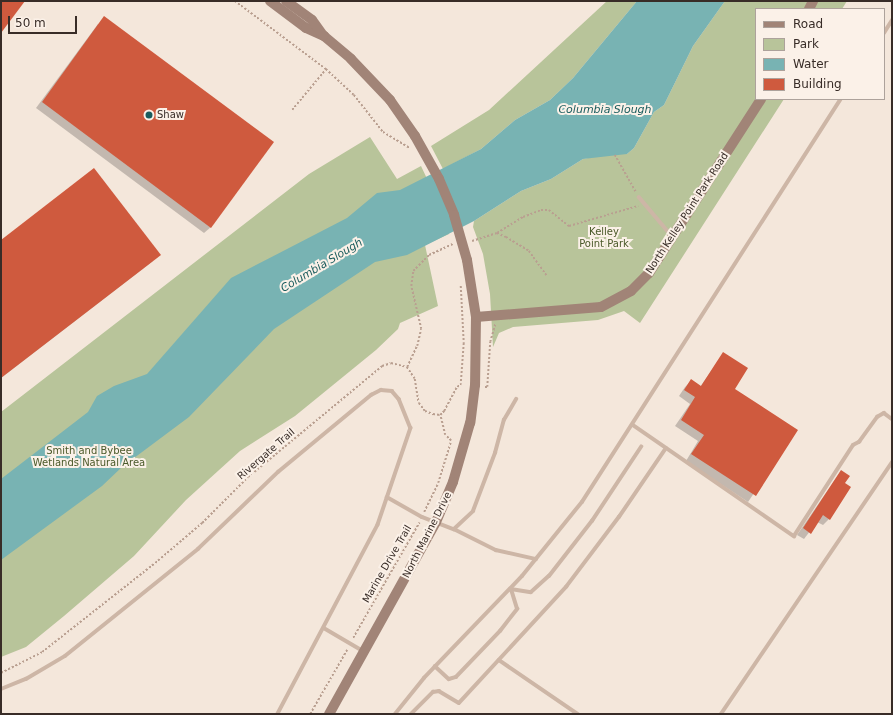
<!DOCTYPE html>
<style>
body{margin:0}
#map{position:relative;width:893px;height:715px;overflow:hidden;background:#f4e7db;font-family:"DejaVu Sans",sans-serif}
div>[style]{position:absolute}
.green>*{inset:0;background:#b8c49a}
.water>*{inset:0;background:#78b3b3}
.shadow>*{inset:0;background:#0003}
.building>*{inset:0;background:#cf5a3e}
.path>*{height:1.5px;margin-top:-0.75px;transform-origin:0;background:repeating-linear-gradient(90deg,#b99f90 0 2px,transparent 0 4px)}
.lane>*{height:3.5px;margin:-1.75px;padding:0 1.75px;transform-origin:1.75px;border-radius:1.75px;background:#cdb6a6}
.secondary>*{height:10px;margin:-5px;padding:0 5px;transform-origin:5px;border-radius:5px;background:#a18477}
.dots>*{width:11px;height:11px;translate:-50% -50%;box-sizing:border-box;border:2px solid #fbf1e8;border-radius:50%}
span{translate:-50% -50%;white-space:nowrap;text-align:center;line-height:1.15;-webkit-text-stroke:4px #fbf1e8;paint-order:stroke}
.poi-label{font-size:10px;color:#382c27}
.left{translate:0 -50%;text-align:left}
.street-label{font-size:10px;color:#382c27}
.park-label{font-size:10px;color:#4a5929}
.water-label{font-size:11px;color:#1a5c5d;font-style:italic}
.frame{position:absolute;inset:0;border:2px solid #382c27;pointer-events:none}
.legend{position:absolute;left:755px;top:8px;width:130px;height:92px;box-sizing:border-box;background:#fbf1e8;border:1px solid #ada29b;margin:0;padding:5px 7px;list-style:none;font-size:12px;color:#382c27}
.legend li{display:flex;align-items:center;gap:8px;height:20px}
.legend b{width:20px;border:1px solid #ada29b}
.scale{position:absolute;left:8px;top:16px;width:69px;height:18px;box-sizing:border-box;border:2px solid #382c27;border-top:0;padding-left:5px;font-size:12px;line-height:14px;white-space:nowrap;color:#382c27;-webkit-text-stroke:3px #fbf1e8;paint-order:stroke}
</style>
<div id="map">
<div class="green">
<div style="clip-path:polygon(607px 1px,637px 1px,573px 78px,550px 100px,515px 120px,481px 149px,443px 169px,431px 146px,489px 110px)"></div>
<div style="clip-path:polygon(725px 1px,847px 1px,842px 9px,756px 9px,756px 99px,784px 99px,640px 323px,624px 311px,598px 320px,513px 327px,499px 333px,493px 347px,490px 294px,483px 254px,473px 227px,474px 221px,521px 191px,551px 179px,583px 159px,608px 154px,627px 154px,634px 148px,654px 112px,664px 105px,693px 46px)"></div>
<div style="clip-path:polygon(370px 137px,397px 179px,421px 166px,430px 185px,449px 234px,425px 245px,438px 306px,400px 323px,398px 329px,376px 350px,295px 416px,240px 451px,186px 500px,134px 556px,64px 616px,26px 647px,1px 657px,1px 412px,309px 174px)"></div>
</div>
<div class="water">
<div style="clip-path:polygon(637px 1px,725px 1px,693px 46px,664px 105px,654px 112px,634px 148px,627px 154px,583px 159px,551px 179px,521px 191px,474px 221px,407px 255px,375px 262px,274px 329px,189px 417px,122px 467px,102px 486px,1px 560px,1px 479px,88px 412px,97px 396px,114px 386px,147px 374px,231px 278px,347px 218px,377px 193px,400px 190px,481px 149px,515px 120px,550px 100px,573px 78px)"></div>
</div>
<div class="shadow">
<div style="clip-path:polygon(98px 24px,211px 227px,204px 233px,36px 108px)"></div>
<div style="clip-path:polygon(1px 241px,153px 261px,1px 378px)"></div>
<div style="clip-path:polygon(723px 354px,733px 390px,796px 431px,748px 502px,686px 461px,698px 441px,675px 426px,690px 404px,679px 396px,685px 387px,691px 381px,700px 387px)"></div>
<div style="clip-path:polygon(841px 471px,844px 483px,829px 519px,823px 525px,817px 522px,804px 539px,797px 535px)"></div>
</div>
<div class="building">
<div style="clip-path:polygon(1px 1px,25px 1px,1px 33px)"></div>
<div style="clip-path:polygon(104px 16px,274px 142px,211px 228px,42px 102px)"></div>
<div style="clip-path:polygon(94px 168px,161px 255px,1px 378px,1px 240px)"></div>
<div style="clip-path:polygon(723px 352px,748px 368px,735px 389px,798px 430px,756px 496px,691px 454px,704px 435px,681px 420px,695px 397px,684px 390px,691px 379px,701px 386px)"></div>
<div style="clip-path:polygon(841px 470px,850px 476px,845px 483px,851px 487px,830px 520px,823px 515px,811px 534px,803px 528px)"></div>
</div>
<div class="path">
<div style="left:235px;top:1px;width:114px;rotate:36.8deg"></div>
<div style="left:326px;top:69px;width:38px;rotate:43deg"></div>
<div style="left:354px;top:95px;width:47px;rotate:51.9deg"></div>
<div style="left:383px;top:132px;width:31px;rotate:31deg"></div>
<div style="left:292px;top:110px;width:53px;rotate:-50.3deg"></div>
<div style="left:615px;top:155px;width:43px;rotate:60.4deg"></div>
<div style="left:497px;top:233px;width:31px;rotate:-32deg"></div>
<div style="left:523px;top:217px;width:19px;rotate:-21deg"></div>
<div style="left:541px;top:210px;width:8px"></div>
<div style="left:549px;top:210px;width:26px;rotate:39deg"></div>
<div style="left:569px;top:226px;width:72px;rotate:-16.2deg"></div>
<div style="left:472px;top:241px;width:26px;rotate:-18deg"></div>
<div style="left:497px;top:233px;width:10px;rotate:24deg"></div>
<div style="left:506px;top:237px;width:27px;rotate:31deg"></div>
<div style="left:529px;top:251px;width:31px;rotate:54deg"></div>
<div style="left:461px;top:286px;width:57px;rotate:87deg"></div>
<div style="left:464px;top:343px;width:41px;rotate:94.2deg"></div>
<div style="left:407px;top:367px;width:23px;rotate:-65deg"></div>
<div style="left:417px;top:346px;width:17px;rotate:-77deg"></div>
<div style="left:421px;top:329px;width:44px;rotate:-103.1deg"></div>
<div style="left:411px;top:286px;width:15px;rotate:-82deg"></div>
<div style="left:413px;top:271px;width:23px;rotate:-45deg"></div>
<div style="left:429px;top:255px;width:26px;rotate:-25deg"></div>
<div style="left:485px;top:387px;width:2px"></div>
<div style="left:487px;top:387px;width:45px;rotate:-86.2deg"></div>
<div style="left:490px;top:342px;width:19px;rotate:-74deg"></div>
<div style="left:424px;top:512px;width:32px;rotate:-64deg"></div>
<div style="left:438px;top:483px;width:44px;rotate:-72.8deg"></div>
<div style="left:451px;top:441px;width:8px;rotate:-135deg"></div>
<div style="left:445px;top:435px;width:21px;rotate:-104deg"></div>
<div style="left:353px;top:638px;width:133px;rotate:-60.1deg"></div>
<div style="left:1px;top:673px;width:46px;rotate:-27.1deg"></div>
<div style="left:42px;top:652px;width:144px;rotate:-38.2deg"></div>
<div style="left:155px;top:563px;width:62px;rotate:-40.4deg"></div>
<div style="left:202px;top:523px;width:65px;rotate:-45deg"></div>
<div style="left:248px;top:477px;width:174px;rotate:-39.6deg"></div>
<div style="left:382px;top:366px;width:9px;rotate:-18deg"></div>
<div style="left:391px;top:363px;width:16px;rotate:14deg"></div>
<div style="left:407px;top:367px;width:14px;rotate:56deg"></div>
<div style="left:415px;top:379px;width:24px;rotate:81deg"></div>
<div style="left:419px;top:403px;width:10px;rotate:53deg"></div>
<div style="left:425px;top:411px;width:9px;rotate:21deg"></div>
<div style="left:433px;top:414px;width:7px;rotate:8deg"></div>
<div style="left:440px;top:415px;width:6px;rotate:-45deg"></div>
<div style="left:444px;top:411px;width:27px;rotate:-62deg"></div>
<div style="left:457px;top:387px;width:5px;rotate:-37deg"></div>
<div style="left:310px;top:714px;width:74px;rotate:-60deg"></div>
</div>
<div class="lane">
<div style="left:884px;top:33px;width:15px;rotate:-58deg"></div>
<div style="left:639px;top:197px;width:51px;rotate:49.8deg"></div>
<div style="left:633px;top:425px;width:196px;rotate:34.6deg"></div>
<div style="left:794px;top:536px;width:108px;rotate:-57deg"></div>
<div style="left:853px;top:445px;width:7px;rotate:-27deg"></div>
<div style="left:859px;top:442px;width:31px;rotate:-54deg"></div>
<div style="left:877px;top:417px;width:8px;rotate:-30deg"></div>
<div style="left:884px;top:413px;width:10px;rotate:37deg"></div>
<div style="left:387px;top:497px;width:40px;rotate:29.7deg"></div>
<div style="left:422px;top:517px;width:34px;rotate:21deg"></div>
<div style="left:454px;top:529px;width:47px;rotate:26.6deg"></div>
<div style="left:496px;top:550px;width:41px;rotate:12.7deg"></div>
<div style="left:454px;top:529px;width:26px;rotate:-43deg"></div>
<div style="left:473px;top:511px;width:62px;rotate:-69.2deg"></div>
<div style="left:495px;top:453px;width:34px;rotate:-75deg"></div>
<div style="left:504px;top:420px;width:24px;rotate:-60deg"></div>
<div style="left:511px;top:589px;width:20px;rotate:9deg"></div>
<div style="left:531px;top:592px;width:24px;rotate:-42deg"></div>
<div style="left:549px;top:576px;width:70px;rotate:-52deg"></div>
<div style="left:592px;top:521px;width:89px;rotate:-56.5deg"></div>
<div style="left:324px;top:628px;width:45px;rotate:30.5deg"></div>
<div style="left:499px;top:660px;width:96px;rotate:34.4deg"></div>
<div style="left:435px;top:666px;width:19px;rotate:43deg"></div>
<div style="left:449px;top:679px;width:7px;rotate:-16deg"></div>
<div style="left:456px;top:677px;width:64px;rotate:-46.3deg"></div>
<div style="left:500px;top:631px;width:28px;rotate:-52deg"></div>
<div style="left:517px;top:609px;width:21px;rotate:-107deg"></div>
<div style="left:1px;top:689px;width:27px;rotate:-22deg"></div>
<div style="left:26px;top:679px;width:45px;rotate:-30.5deg"></div>
<div style="left:65px;top:656px;width:171px;rotate:-38.8deg"></div>
<div style="left:198px;top:549px;width:111px;rotate:-43.9deg"></div>
<div style="left:278px;top:472px;width:121px;rotate:-39.6deg"></div>
<div style="left:371px;top:395px;width:11px;rotate:-27deg"></div>
<div style="left:381px;top:390px;width:11px;rotate:5deg"></div>
<div style="left:392px;top:391px;width:11px;rotate:49deg"></div>
<div style="left:399px;top:399px;width:31px;rotate:68deg"></div>
<div style="left:411px;top:428px;width:102px;rotate:108.8deg"></div>
<div style="left:378px;top:525px;width:214px;rotate:117.9deg"></div>
<div style="left:395px;top:714px;width:46px;rotate:-51.1deg"></div>
<div style="left:424px;top:678px;width:141px;rotate:-46.1deg"></div>
<div style="left:522px;top:576px;width:95px;rotate:-51deg"></div>
<div style="left:582px;top:502px;width:479px;rotate:-57.3deg"></div>
<div style="left:411px;top:714px;width:31px;rotate:-45deg"></div>
<div style="left:433px;top:692px;width:6px;rotate:-9deg"></div>
<div style="left:439px;top:691px;width:23px;rotate:31deg"></div>
<div style="left:459px;top:703px;width:158px;rotate:-47.3deg"></div>
<div style="left:566px;top:587px;width:88px;rotate:-52.9deg"></div>
<div style="left:619px;top:517px;width:83px;rotate:-55.7deg"></div>
<div style="left:721px;top:714px;width:305px;rotate:-55.8deg"></div>
</div>
<div class="secondary">
<div style="left:270px;top:1px;width:45px;rotate:36.9deg"></div>
<div style="left:306px;top:28px;width:20px;rotate:24deg"></div>
<div style="left:324px;top:36px;width:35px;rotate:40deg"></div>
<div style="left:351px;top:59px;width:57px;rotate:46.4deg"></div>
<div style="left:390px;top:100px;width:44px;rotate:55.2deg"></div>
<div style="left:415px;top:136px;width:49px;rotate:60.8deg"></div>
<div style="left:439px;top:179px;width:39px;rotate:67deg"></div>
<div style="left:454px;top:215px;width:47px;rotate:73.9deg"></div>
<div style="left:467px;top:260px;width:58px;rotate:81deg"></div>
<div style="left:476px;top:317px;width:68px;rotate:90.8deg"></div>
<div style="left:475px;top:385px;width:38px;rotate:97deg"></div>
<div style="left:470px;top:423px;width:61px;rotate:106.1deg"></div>
<div style="left:453px;top:482px;width:43px;rotate:113deg"></div>
<div style="left:436px;top:522px;width:220px;rotate:119.1deg"></div>
<div style="left:286px;top:1px;width:32px;rotate:36deg"></div>
<div style="left:312px;top:20px;width:19px;rotate:54deg"></div>
<div style="left:809px;top:9px;width:9px;rotate:-63deg"></div>
<div style="left:476px;top:317px;width:125px;rotate:-4.6deg"></div>
<div style="left:601px;top:307px;width:34px;rotate:-28deg"></div>
<div style="left:631px;top:291px;width:25px;rotate:-45deg"></div>
<div style="left:649px;top:273px;width:207px;rotate:-57.2deg"></div>
</div>
<div class="dots">
<div style="left:149px;top:115px;background:#1a5c5d"></div>
</div>
<div class="poi-label">
<span class="left" style="left:157px;top:115px">Shaw</span>
</div>
<div class="street-label">
<span style="left:687px;top:213px;rotate:-57deg">North Kelley Point Park Road</span>
<span style="left:266px;top:454px;rotate:-41deg">Rivergate Trail</span>
<span style="left:427px;top:535px;rotate:-63deg">North Marine Drive</span>
<span style="left:387px;top:564px;rotate:-60deg">Marine Drive Trail</span>
</div>
<div class="park-label">
<span style="left:604px;top:237px">Kelley<br>Point Park</span>
<span style="left:89px;top:456px">Smith and Bybee<br>Wetlands Natural Area</span>
</div>
<div class="water-label">
<span style="left:605px;top:110px">Columbia Slough</span>
<span style="left:322px;top:266px;rotate:-31deg">Columbia Slough</span>
</div>
<div class="frame"></div>
<ul class="legend">
<li><b style="height:5px;background:#a18477"></b>Road</li>
<li><b style="height:11px;background:#b8c49a"></b>Park</li>
<li><b style="height:11px;background:#78b3b3"></b>Water</li>
<li><b style="height:11px;background:#cf5a3e"></b>Building</li>
</ul>
<div class="scale">50 m</div>
</div>
